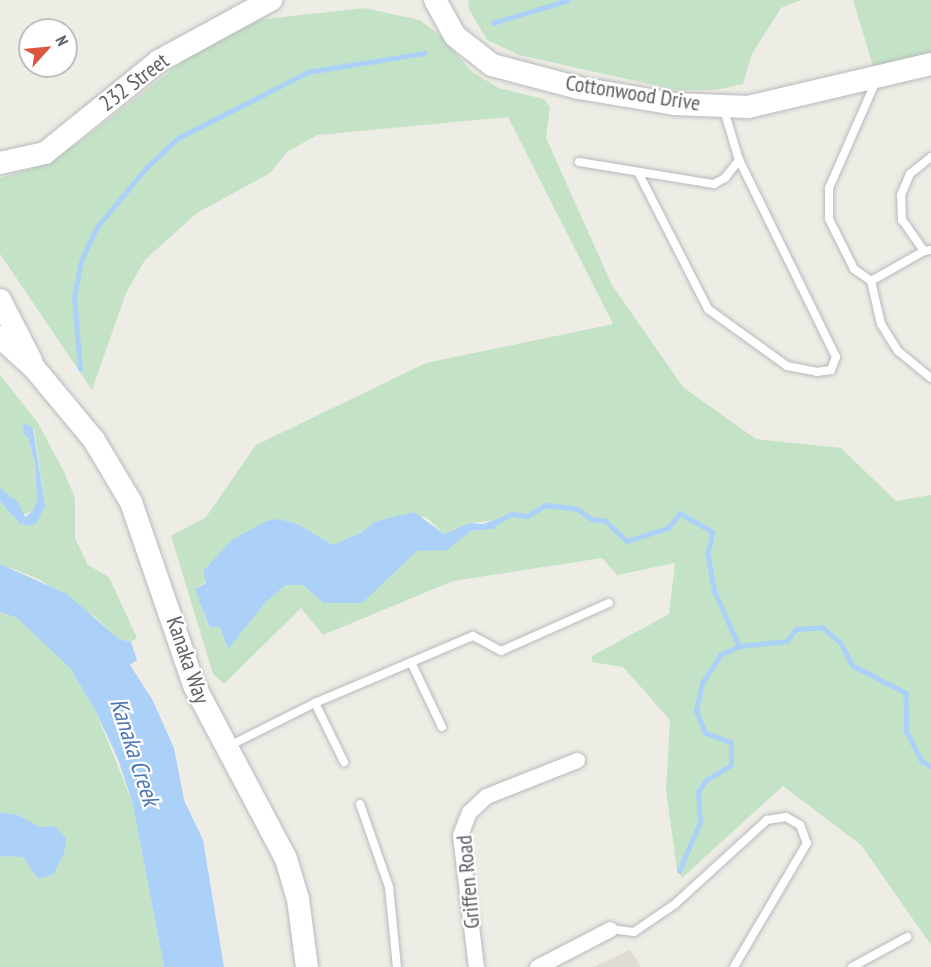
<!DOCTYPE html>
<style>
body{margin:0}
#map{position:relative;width:931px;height:967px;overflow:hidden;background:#eeede5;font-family:"PT Sans Narrow",sans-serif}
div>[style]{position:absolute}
.education>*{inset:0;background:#dedcd3}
.green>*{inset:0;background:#c4e3c6}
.water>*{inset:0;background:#abd1f8}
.stream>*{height:4.5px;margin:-2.25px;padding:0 2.25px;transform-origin:2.25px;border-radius:2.25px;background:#abd1f8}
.roads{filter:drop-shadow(0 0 2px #b7babe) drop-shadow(0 0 2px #b7babe)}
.lane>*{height:8px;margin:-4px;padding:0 4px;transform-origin:4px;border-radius:4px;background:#fff}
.street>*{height:15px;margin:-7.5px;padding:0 7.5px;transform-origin:7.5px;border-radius:7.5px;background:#fff}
.secondary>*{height:22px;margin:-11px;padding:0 11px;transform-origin:11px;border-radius:11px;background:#fff}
span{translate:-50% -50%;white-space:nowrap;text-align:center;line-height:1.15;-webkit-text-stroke:4.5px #fff;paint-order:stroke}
.street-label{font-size:22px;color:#5d6064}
.water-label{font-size:24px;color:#4c76b2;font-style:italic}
.north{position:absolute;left:18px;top:18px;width:60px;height:60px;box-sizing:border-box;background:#fff;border:2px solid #bebfc1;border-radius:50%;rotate:63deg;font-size:16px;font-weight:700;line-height:24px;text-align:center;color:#5d6064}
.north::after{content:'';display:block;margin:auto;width:21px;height:27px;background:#db563e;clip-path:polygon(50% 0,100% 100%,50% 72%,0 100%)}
</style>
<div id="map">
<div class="education">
<div style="clip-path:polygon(630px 950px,641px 967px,593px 967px)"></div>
</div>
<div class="green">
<div style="clip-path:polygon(468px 0,801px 0,781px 8px,752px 54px,743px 84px,716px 90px,676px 90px,519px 55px,487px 40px,469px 9px)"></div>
<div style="clip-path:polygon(853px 0,931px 0,931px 64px,877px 79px)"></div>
<div style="clip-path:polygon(evenodd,364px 8px,420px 20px,442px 37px,472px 72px,499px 88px,544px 99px,550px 107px,546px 138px,612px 285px,683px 387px,756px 439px,841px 448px,896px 501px,931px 495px,931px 945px,861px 845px,783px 786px,682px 878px,677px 870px,666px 790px,670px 720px,623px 667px,592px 662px,592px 656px,669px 614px,675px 563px,617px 575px,602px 558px,453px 581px,323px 635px,301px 608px,224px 684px,213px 674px,171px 536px,206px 517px,256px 445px,426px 363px,613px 324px,508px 117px,318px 135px,288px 151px,270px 173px,197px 213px,145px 260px,126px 293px,92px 390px,0 254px,0 178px,31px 169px,78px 143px,195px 52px,248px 21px,364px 8px,426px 517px,444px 534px,470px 523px,496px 520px,493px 529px,471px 531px,447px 550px,417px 551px,323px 603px,303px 585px,286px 585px,265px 603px,228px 648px,220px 627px,208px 627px,196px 588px,298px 524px,333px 545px,362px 532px,374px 522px,426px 517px)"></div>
<div style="clip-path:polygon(0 375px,38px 423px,64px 472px,75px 498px,75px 538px,88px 565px,109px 577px,137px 638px,131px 642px,119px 639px,95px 617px,39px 579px,0 564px,0 501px,20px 524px,30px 526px,37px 523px,45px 506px,34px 428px,23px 433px,28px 438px,35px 463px,37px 499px,33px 511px,22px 515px,0 488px)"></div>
<div style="clip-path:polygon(0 612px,17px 618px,45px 641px,70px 668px,96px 712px,132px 801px,164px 967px,0 967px,0 856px,23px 857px,38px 879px,53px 875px,55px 826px,40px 827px,18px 815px,0 812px)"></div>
</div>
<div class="water">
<div style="clip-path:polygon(24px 423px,33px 428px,45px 506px,37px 523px,31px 526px,20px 524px,0 501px,0 488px,19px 503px,25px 517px,33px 511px,37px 499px,35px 463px,28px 438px,23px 433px)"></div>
<div style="clip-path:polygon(414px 512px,444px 534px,470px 523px,483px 524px,502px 517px,505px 519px,493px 529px,471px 531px,447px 550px,417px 551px,362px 603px,323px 603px,303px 585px,286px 585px,265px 603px,228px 649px,220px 627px,209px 627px,195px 589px,206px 583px,203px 571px,232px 540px,266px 521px,278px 519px,298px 524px,333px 545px,362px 532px,374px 522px)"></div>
<div style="clip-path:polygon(0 564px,67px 594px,119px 639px,131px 642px,137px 660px,130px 665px,152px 699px,174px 748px,184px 800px,203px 840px,224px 967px,164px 967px,132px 801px,118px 759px,96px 712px,70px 668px,17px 618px,0 612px)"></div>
<div style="clip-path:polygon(0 812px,18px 815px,40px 827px,55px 826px,66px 838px,64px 853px,53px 875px,38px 879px,23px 857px,0 856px)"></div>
</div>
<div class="stream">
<div style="left:493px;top:23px;width:78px;rotate:-17deg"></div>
<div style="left:80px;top:369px;width:72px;rotate:-94.8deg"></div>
<div style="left:74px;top:297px;width:37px;rotate:-79deg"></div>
<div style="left:81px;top:261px;width:38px;rotate:-65deg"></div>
<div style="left:97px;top:227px;width:77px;rotate:-50.3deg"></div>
<div style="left:146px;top:168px;width:44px;rotate:-43.2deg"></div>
<div style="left:178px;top:138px;width:146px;rotate:-26.9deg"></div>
<div style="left:308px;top:72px;width:118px;rotate:-9.3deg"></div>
<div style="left:500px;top:520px;width:13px;rotate:-27deg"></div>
<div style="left:512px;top:514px;width:15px;rotate:8deg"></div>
<div style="left:527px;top:516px;width:22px;rotate:-30deg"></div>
<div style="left:546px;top:505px;width:31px;rotate:7deg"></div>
<div style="left:577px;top:509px;width:18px;rotate:34deg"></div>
<div style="left:592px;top:519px;width:14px;rotate:8deg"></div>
<div style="left:606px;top:521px;width:29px;rotate:44deg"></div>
<div style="left:627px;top:541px;width:43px;rotate:-17.6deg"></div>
<div style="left:668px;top:528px;width:19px;rotate:-51deg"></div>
<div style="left:680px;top:513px;width:38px;rotate:30deg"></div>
<div style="left:713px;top:532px;width:23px;rotate:103deg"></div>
<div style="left:708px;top:554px;width:39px;rotate:80deg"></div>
<div style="left:715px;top:592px;width:59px;rotate:66deg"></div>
<div style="left:739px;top:646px;width:48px;rotate:-5.9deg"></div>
<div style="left:787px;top:641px;width:15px;rotate:-53deg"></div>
<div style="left:796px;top:629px;width:26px;rotate:-4deg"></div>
<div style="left:822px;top:627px;width:25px;rotate:40deg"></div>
<div style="left:841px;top:643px;width:25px;rotate:63deg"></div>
<div style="left:852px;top:665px;width:61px;rotate:27.4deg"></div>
<div style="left:906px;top:693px;width:39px;rotate:89deg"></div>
<div style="left:907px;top:732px;width:33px;rotate:63deg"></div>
<div style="left:922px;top:761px;width:10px;rotate:29deg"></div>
<div style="left:679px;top:871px;width:53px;rotate:-66.8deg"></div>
<div style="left:700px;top:822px;width:30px;rotate:-94deg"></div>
<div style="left:698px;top:792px;width:14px;rotate:-56deg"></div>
<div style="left:706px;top:780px;width:29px;rotate:-31deg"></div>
<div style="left:731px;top:765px;width:22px;rotate:-90deg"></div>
<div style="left:731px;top:743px;width:28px;rotate:-159deg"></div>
<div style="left:705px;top:733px;width:24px;rotate:-112deg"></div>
<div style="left:696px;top:711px;width:29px;rotate:-78deg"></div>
<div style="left:702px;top:683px;width:33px;rotate:-57deg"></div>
<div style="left:720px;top:655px;width:21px;rotate:-25deg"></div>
</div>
<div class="roads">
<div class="lane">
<div style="left:876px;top:81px;width:117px;rotate:113.7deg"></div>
<div style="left:829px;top:188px;width:31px;rotate:90deg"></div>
<div style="left:829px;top:219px;width:56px;rotate:63.4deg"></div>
<div style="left:854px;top:269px;width:21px;rotate:35deg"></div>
<div style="left:871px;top:281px;width:44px;rotate:76.9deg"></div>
<div style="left:881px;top:324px;width:32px;rotate:58deg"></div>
<div style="left:898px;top:351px;width:43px;rotate:39.3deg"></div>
<div style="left:579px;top:162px;width:137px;rotate:9.3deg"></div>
<div style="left:714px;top:184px;width:13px;rotate:-29deg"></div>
<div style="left:725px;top:178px;width:23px;rotate:-52deg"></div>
<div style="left:638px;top:172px;width:154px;rotate:62.9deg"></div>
<div style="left:708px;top:309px;width:97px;rotate:35.8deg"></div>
<div style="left:787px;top:366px;width:31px;rotate:11deg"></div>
<div style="left:817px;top:372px;width:14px;rotate:-8deg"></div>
<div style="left:831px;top:370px;width:14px;rotate:-69deg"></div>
<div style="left:836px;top:357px;width:220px;rotate:-116.2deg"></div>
<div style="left:739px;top:160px;width:52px;rotate:-106.7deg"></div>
<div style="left:924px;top:251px;width:38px;rotate:-125deg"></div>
<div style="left:902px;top:220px;width:25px;rotate:-92deg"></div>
<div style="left:901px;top:195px;width:23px;rotate:-67deg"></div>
<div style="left:910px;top:174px;width:27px;rotate:-39deg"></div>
<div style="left:871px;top:281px;width:61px;rotate:-29.5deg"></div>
<div style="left:924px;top:251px;width:7px;rotate:-8deg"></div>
<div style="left:411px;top:662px;width:72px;rotate:64.5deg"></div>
<div style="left:315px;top:703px;width:66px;rotate:63.8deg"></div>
<div style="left:229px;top:746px;width:96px;rotate:-26.6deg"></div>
<div style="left:315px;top:703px;width:172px;rotate:-23deg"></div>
<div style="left:473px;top:636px;width:32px;rotate:28deg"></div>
<div style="left:501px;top:651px;width:118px;rotate:-24deg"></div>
<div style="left:360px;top:804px;width:88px;rotate:70.7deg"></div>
<div style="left:389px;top:887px;width:80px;rotate:84.3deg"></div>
<div style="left:610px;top:929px;width:24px;rotate:7deg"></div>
<div style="left:634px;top:932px;width:50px;rotate:-34.3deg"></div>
<div style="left:675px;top:904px;width:125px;rotate:-42.4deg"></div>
<div style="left:767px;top:820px;width:19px;rotate:-9deg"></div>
<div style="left:786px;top:817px;width:16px;rotate:30deg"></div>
<div style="left:800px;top:825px;width:19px;rotate:69deg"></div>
<div style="left:807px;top:843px;width:144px;rotate:120.5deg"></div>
<div style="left:852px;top:967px;width:63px;rotate:-28.6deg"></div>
</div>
<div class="street">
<div style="left:476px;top:967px;width:133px;rotate:-96.9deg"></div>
<div style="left:460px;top:835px;width:25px;rotate:-69deg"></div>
<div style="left:469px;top:812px;width:23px;rotate:-43deg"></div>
<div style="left:486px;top:796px;width:98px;rotate:-21.6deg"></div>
<div style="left:537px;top:967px;width:82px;rotate:-27.5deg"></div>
</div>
<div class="secondary">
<div style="left:435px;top:0;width:41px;rotate:60.9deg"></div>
<div style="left:455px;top:36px;width:47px;rotate:38.1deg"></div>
<div style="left:492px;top:65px;width:90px;rotate:14.8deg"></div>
<div style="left:579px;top:88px;width:97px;rotate:9.5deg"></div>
<div style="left:675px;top:104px;width:73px;rotate:2.4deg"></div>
<div style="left:748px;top:107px;width:188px;rotate:-13.2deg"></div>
<div style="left:0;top:163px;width:46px;rotate:-12.5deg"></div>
<div style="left:45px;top:153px;width:146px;rotate:-38.9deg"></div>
<div style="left:159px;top:61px;width:128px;rotate:-28.6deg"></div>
<div style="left:0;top:300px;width:68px;rotate:62.7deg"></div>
<div style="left:0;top:337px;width:47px;rotate:42.4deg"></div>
<div style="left:35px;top:369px;width:92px;rotate:50.3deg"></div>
<div style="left:94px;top:440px;width:72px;rotate:59.2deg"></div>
<div style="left:131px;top:502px;width:194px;rotate:71deg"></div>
<div style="left:194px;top:685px;width:197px;rotate:62.1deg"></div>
<div style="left:286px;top:859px;width:42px;rotate:73.3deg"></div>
<div style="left:298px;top:899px;width:69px;rotate:82.5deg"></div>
</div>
</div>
<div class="street-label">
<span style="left:134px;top:82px;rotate:-37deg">232 Street</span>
<span style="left:633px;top:93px;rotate:9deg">Cottonwood Drive</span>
<span style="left:188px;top:660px;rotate:71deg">Kanaka Way</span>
<span style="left:468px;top:882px;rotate:-95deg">Griffen Road</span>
</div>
<div class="water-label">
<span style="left:135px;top:752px;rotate:72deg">Kanaka Creek</span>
</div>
<div class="north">N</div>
</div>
